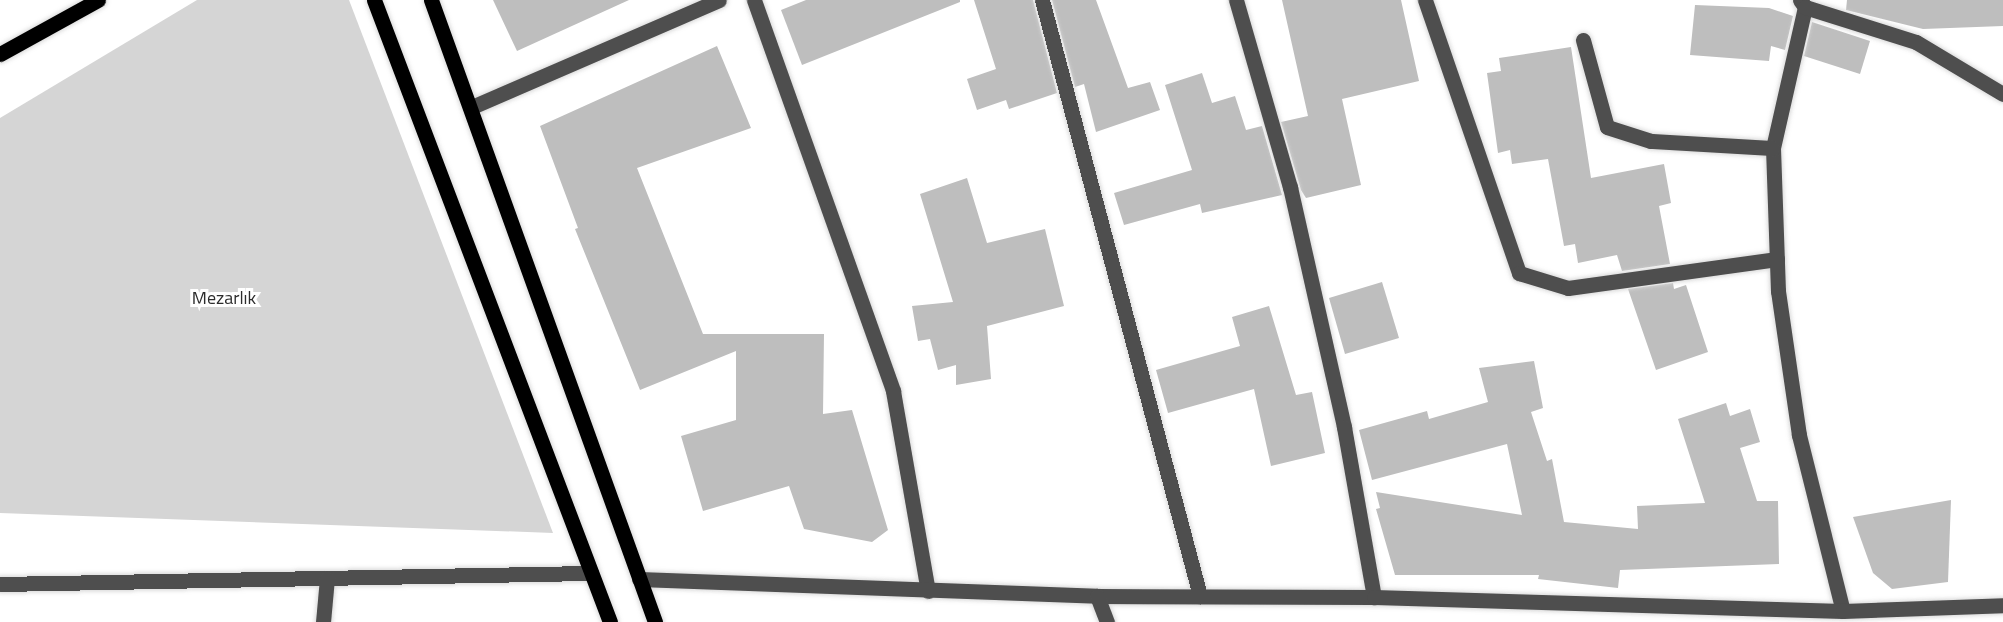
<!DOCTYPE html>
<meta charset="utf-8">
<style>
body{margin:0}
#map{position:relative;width:2003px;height:622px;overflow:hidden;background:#fff;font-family:"Titillium Web",sans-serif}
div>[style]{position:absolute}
.green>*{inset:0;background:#d5d5d5}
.building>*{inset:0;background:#bebebe}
.roads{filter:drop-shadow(0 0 2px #dbdbdb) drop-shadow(0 0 2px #dbdbdb)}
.minor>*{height:15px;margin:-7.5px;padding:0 7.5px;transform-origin:7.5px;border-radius:7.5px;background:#4e4e4e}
.major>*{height:15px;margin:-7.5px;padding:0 7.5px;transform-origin:7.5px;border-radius:7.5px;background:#000}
span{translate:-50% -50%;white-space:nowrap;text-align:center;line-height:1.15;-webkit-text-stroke:6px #fff;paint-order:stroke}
.park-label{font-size:18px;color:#2c2c2c}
</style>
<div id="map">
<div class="green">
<div style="clip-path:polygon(197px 0,349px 0,553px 533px,0 513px,0 118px)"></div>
</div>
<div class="building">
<div style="clip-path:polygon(493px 0,629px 0,517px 51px)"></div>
<div style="clip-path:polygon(806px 0,960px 0,960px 2px,802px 65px,781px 10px)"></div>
<div style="clip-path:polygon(974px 0,1033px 0,1057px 93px,1009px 109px,1006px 100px,977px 110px,967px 79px,996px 69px)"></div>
<div style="clip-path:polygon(1052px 0,1096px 0,1128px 88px,1150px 82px,1160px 110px,1096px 132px,1084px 84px,1075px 87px)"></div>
<div style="clip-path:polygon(1282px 0,1401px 0,1419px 81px,1342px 99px,1361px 185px,1306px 198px,1301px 190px,1281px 122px,1308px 116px)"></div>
<div style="clip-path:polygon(1847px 0,2003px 0,2003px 26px,1923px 29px,1846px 10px)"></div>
<div style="clip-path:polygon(1695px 5px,1769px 8px,1793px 16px,1785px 50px,1771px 46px,1769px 61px,1690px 55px)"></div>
<div style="clip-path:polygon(1812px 22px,1870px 41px,1860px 74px,1804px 56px)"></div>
<div style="clip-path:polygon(717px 46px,751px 128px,637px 168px,703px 334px,824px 334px,823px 414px,852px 410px,888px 530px,872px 542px,804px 529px,789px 486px,703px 511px,681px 436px,736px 420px,736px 351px,640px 390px,575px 229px,578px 228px,540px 126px)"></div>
<div style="clip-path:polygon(1571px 47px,1591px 178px,1664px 164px,1671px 203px,1659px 206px,1670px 264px,1622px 271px,1617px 255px,1578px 263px,1575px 244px,1564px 246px,1548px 159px,1512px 164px,1510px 150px,1498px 153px,1487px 73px,1501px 71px,1499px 58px)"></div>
<div style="clip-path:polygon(1202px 73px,1212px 103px,1235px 96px,1246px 130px,1262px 126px,1282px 195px,1202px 213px,1200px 204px,1124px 225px,1114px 193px,1192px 170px,1165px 85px)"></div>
<div style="clip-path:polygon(967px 178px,987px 243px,1045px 229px,1064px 306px,987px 326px,991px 379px,956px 385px,956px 365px,938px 370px,930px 339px,918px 341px,912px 306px,953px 302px,920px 194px)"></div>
<div style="clip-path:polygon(1382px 282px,1399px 338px,1345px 354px,1329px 298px)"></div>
<div style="clip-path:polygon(1673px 283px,1674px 289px,1686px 285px,1708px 352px,1656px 370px,1628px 289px)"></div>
<div style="clip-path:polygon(1269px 306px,1296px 395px,1312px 392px,1325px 453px,1271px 466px,1254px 389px,1168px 413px,1156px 370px,1240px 346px,1232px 317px)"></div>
<div style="clip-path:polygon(1534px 361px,1543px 408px,1531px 412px,1547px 461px,1552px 459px,1564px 522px,1638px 529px,1637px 506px,1705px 503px,1678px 419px,1726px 403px,1730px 416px,1750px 409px,1760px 442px,1740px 448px,1757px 501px,1778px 501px,1779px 564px,1620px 570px,1618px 588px,1538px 579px,1539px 575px,1395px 575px,1376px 509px,1380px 508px,1376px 492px,1522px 515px,1507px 444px,1372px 480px,1359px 430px,1427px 411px,1429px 419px,1488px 402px,1479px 368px)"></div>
<div style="clip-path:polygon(1951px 500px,1948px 582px,1892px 589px,1873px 573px,1853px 517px)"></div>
</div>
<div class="roads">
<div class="minor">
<div style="left:754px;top:0;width:415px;rotate:70.4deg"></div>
<div style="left:893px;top:391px;width:203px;rotate:80.1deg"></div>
<div style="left:1042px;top:0;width:617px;rotate:75.15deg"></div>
<div style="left:1236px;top:0;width:195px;rotate:73.9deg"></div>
<div style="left:1290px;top:187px;width:246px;rotate:77.3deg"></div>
<div style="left:1344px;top:427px;width:173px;rotate:80deg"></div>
<div style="left:1425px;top:0;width:289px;rotate:71deg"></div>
<div style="left:1519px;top:273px;width:51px;rotate:17deg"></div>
<div style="left:1568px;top:288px;width:211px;rotate:-7.9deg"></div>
<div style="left:1800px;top:0;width:9px;rotate:54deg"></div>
<div style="left:1805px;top:7px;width:145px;rotate:102.8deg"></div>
<div style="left:1773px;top:148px;width:143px;rotate:88deg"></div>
<div style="left:1778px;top:291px;width:146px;rotate:81.7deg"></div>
<div style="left:1799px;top:435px;width:181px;rotate:76deg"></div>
<div style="left:1805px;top:7px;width:116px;rotate:17.5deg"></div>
<div style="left:1916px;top:42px;width:101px;rotate:30.9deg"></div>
<div style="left:1583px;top:40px;width:90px;rotate:74.6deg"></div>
<div style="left:1607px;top:127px;width:46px;rotate:17.7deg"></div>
<div style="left:1651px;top:141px;width:122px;rotate:3.3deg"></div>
<div style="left:472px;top:107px;width:269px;rotate:-23.4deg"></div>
<div style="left:639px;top:579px;width:458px;rotate:2.1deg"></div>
<div style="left:1097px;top:596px;width:277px;rotate:0.2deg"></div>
<div style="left:1374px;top:597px;width:469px;rotate:1.7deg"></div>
<div style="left:1843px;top:611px;width:160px;rotate:-2.1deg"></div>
<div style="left:0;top:584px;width:591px;rotate:-1.07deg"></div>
<div style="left:1097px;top:596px;width:28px;rotate:69deg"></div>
<div style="left:323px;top:622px;width:44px;rotate:-84.8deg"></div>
</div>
<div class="major">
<div style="left:374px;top:0;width:665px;rotate:69.22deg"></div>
<div style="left:431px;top:0;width:661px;rotate:70.19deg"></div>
<div style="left:0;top:54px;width:112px;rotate:-28.9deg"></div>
</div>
</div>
<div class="park-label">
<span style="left:224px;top:298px">Mezarlık</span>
</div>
</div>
